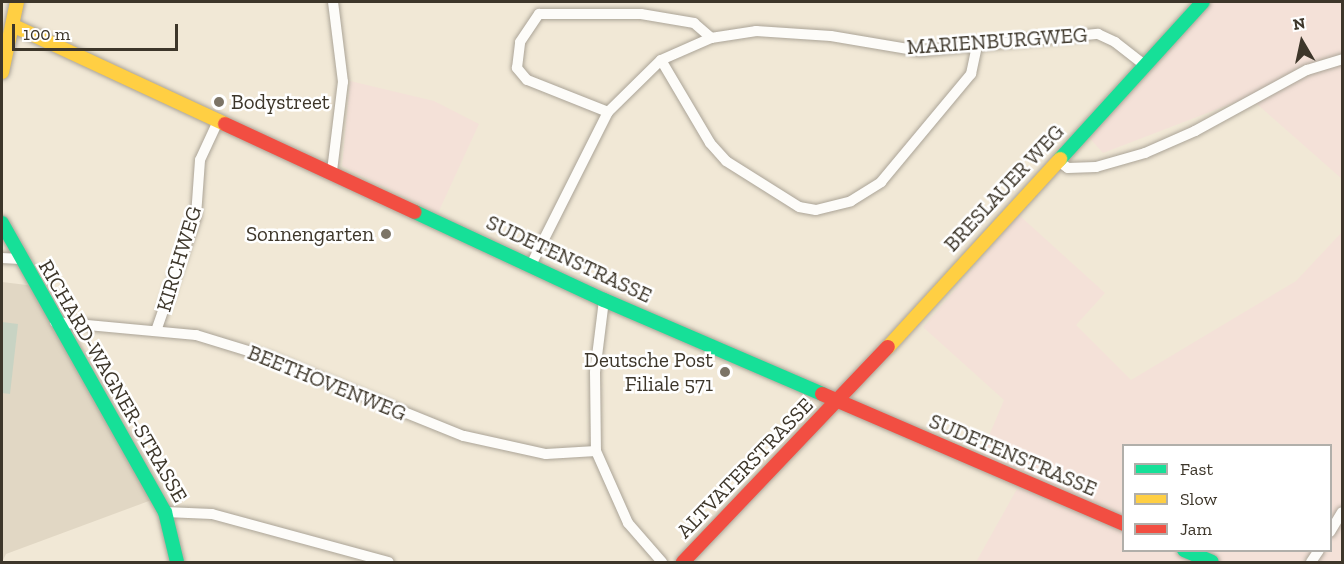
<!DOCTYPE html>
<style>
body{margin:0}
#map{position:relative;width:1344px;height:564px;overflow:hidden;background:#f1e8d6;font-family:"Zilla Slab",serif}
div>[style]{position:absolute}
.commercial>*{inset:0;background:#f4e1d8}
.education>*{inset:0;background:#e1d7c4}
.green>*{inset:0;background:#c8d3c3}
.roads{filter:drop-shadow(0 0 2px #aba497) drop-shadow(0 0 2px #aba497)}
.street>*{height:10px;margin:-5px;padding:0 5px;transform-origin:5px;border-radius:5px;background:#fdfcf9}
.fast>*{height:14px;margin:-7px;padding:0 7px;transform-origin:7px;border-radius:7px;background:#16e098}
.slow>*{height:14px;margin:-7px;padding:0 7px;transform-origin:7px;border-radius:7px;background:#ffcf43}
.jam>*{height:14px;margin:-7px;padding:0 7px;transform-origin:7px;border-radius:7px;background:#f24e42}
.dots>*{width:16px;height:16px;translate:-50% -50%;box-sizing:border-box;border:3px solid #fff;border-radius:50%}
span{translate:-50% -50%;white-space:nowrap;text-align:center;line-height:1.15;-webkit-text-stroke:5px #fff;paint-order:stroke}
.street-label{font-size:21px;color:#3d362a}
.poi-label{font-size:21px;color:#3d362a}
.left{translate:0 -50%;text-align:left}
.right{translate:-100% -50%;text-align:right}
.frame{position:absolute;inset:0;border:3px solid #3d362a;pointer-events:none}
.legend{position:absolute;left:1122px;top:444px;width:210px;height:108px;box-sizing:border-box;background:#fff;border:2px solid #b1afaa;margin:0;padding:8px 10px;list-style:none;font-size:18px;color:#3d362a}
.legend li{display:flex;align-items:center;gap:12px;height:30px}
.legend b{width:30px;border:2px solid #b1afaa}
.north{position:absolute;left:1272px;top:12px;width:60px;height:60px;-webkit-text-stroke:4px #fff;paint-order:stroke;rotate:351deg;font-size:16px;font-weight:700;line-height:24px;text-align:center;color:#3d362a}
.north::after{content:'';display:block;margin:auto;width:21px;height:27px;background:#3d362a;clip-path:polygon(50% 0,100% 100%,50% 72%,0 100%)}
.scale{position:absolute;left:12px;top:24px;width:166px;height:27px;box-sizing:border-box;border:3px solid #3d362a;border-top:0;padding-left:8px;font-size:18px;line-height:21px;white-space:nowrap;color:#3d362a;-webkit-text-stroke:4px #fff;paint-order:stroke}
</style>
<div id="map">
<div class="commercial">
<div style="clip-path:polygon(1213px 2px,1342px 2px,1342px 179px,1249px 97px,1103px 153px,1086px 134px)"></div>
<div style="clip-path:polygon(350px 81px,434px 101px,479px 124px,438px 213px,342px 166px)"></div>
<div style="clip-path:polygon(evenodd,1019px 215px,1105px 293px,1076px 325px,1131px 380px,1296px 281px,1342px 232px,1342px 562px,976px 562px,1017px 489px,1029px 474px,981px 455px,1004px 400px,923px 327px,1019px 215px,1124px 446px,1330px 446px,1330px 550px,1124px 550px,1124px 446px)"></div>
</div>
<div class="education">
<div style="clip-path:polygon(2px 282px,35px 286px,157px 498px,6px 554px,2px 562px)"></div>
</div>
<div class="green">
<div style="clip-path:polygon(2px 322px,18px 324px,10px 394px,2px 393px)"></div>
</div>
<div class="roads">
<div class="street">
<div style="left:661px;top:60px;width:96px;rotate:59.4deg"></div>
<div style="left:710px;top:143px;width:24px;rotate:48deg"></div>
<div style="left:726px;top:161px;width:86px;rotate:32.2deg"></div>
<div style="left:799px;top:207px;width:17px;rotate:10deg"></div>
<div style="left:816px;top:210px;width:36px;rotate:-14deg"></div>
<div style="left:851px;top:201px;width:36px;rotate:-32deg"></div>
<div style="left:881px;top:182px;width:141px;rotate:-50.2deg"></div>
<div style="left:971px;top:74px;width:30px;rotate:-78deg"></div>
<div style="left:608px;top:112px;width:87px;rotate:-158.4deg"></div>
<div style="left:527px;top:80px;width:16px;rotate:-130deg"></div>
<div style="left:517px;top:68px;width:26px;rotate:-83deg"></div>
<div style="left:520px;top:42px;width:34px;rotate:-56deg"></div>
<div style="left:539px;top:14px;width:102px"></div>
<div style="left:641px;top:14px;width:54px;rotate:9.6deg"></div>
<div style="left:694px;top:23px;width:23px;rotate:41deg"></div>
<div style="left:1058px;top:161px;width:12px;rotate:35deg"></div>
<div style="left:1068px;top:168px;width:28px;rotate:-2deg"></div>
<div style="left:1096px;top:167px;width:51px;rotate:-15.9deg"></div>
<div style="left:1145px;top:153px;width:55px;rotate:-23.7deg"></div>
<div style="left:1195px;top:131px;width:128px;rotate:-28.6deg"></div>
<div style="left:1307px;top:70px;width:37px;rotate:-17deg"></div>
<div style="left:332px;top:171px;width:90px;rotate:-83deg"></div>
<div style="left:343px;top:82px;width:81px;rotate:-97.1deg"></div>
<div style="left:2px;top:258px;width:18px;rotate:3deg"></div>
<div style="left:531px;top:265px;width:171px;rotate:-63.3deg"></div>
<div style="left:608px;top:112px;width:74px;rotate:-44.5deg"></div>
<div style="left:661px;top:60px;width:55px;rotate:-23.7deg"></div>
<div style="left:711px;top:38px;width:46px;rotate:-8.8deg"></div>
<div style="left:756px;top:31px;width:75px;rotate:3.8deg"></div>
<div style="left:831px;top:36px;width:90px;rotate:9.6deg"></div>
<div style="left:920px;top:51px;width:179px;rotate:-5.5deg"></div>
<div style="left:1098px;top:34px;width:19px;rotate:25deg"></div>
<div style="left:1115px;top:42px;width:37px;rotate:38deg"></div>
<div style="left:604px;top:300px;width:73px;rotate:97.1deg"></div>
<div style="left:595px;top:372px;width:79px;rotate:89.3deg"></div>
<div style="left:596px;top:451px;width:79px;rotate:66deg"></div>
<div style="left:628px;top:523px;width:52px;rotate:48.9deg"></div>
<div style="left:55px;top:322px;width:142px;rotate:5.3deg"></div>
<div style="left:196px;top:335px;width:75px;rotate:17deg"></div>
<div style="left:268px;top:357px;width:211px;rotate:22deg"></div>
<div style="left:464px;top:436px;width:84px;rotate:12.4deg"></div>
<div style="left:546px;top:454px;width:50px;rotate:-3.4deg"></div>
<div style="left:156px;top:331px;width:122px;rotate:-70.8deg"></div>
<div style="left:196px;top:216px;width:56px;rotate:-85.9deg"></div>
<div style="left:200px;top:160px;width:45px;rotate:-65.1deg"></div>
<div style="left:165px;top:512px;width:47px;rotate:2.4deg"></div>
<div style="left:212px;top:514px;width:183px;rotate:15.2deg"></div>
<div style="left:1330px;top:532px;width:23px;rotate:-59deg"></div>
<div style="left:1311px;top:562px;width:14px;rotate:-56deg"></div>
</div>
<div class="fast">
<div style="left:1060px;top:159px;width:212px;rotate:-47.7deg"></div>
<div style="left:415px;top:212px;width:208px;rotate:25deg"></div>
<div style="left:604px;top:300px;width:237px;rotate:23.3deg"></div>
<div style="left:2px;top:223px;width:332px;rotate:60.6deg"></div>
<div style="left:165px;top:512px;width:51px;rotate:76.5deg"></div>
<div style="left:1184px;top:550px;width:30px;rotate:23deg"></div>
</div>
<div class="slow">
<div style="left:14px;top:26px;width:233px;rotate:24.9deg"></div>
<div style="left:2px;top:72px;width:72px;rotate:-77.9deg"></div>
<div style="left:888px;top:347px;width:255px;rotate:-47.5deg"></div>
</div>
<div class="jam">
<div style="left:225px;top:124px;width:209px;rotate:24.9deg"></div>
<div style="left:822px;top:394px;width:329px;rotate:23.3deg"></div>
<div style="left:683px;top:562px;width:297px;rotate:-46.4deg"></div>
</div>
</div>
<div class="dots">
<div style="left:219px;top:102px;background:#7c7466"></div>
<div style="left:386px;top:234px;background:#7c7466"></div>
<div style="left:725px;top:372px;background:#7c7466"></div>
</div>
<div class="street-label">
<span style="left:997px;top:41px;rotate:-4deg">MARIENBURGWEG</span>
<span style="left:1004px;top:188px;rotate:-47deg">BRESLAUER WEG</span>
<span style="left:179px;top:259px;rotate:-73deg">KIRCHWEG</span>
<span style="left:569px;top:259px;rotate:25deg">SUDETENSTRASSE</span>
<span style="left:113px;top:381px;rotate:60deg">RICHARD-WAGNER-STRASSE</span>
<span style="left:327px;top:383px;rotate:22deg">BEETHOVENWEG</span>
<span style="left:1013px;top:455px;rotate:23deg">SUDETENSTRASSE</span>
<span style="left:745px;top:468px;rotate:-46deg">ALTVATERSTRASSE</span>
</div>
<div class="poi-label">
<span class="left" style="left:231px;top:102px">Bodystreet</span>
<span class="right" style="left:374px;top:234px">Sonnengarten</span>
<span class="right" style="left:713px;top:372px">Deutsche Post<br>Filiale 571</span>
</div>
<div class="frame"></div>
<ul class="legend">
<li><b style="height:8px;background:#16e098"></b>Fast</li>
<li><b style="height:8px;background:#ffcf43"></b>Slow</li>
<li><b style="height:8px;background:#f24e42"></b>Jam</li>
</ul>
<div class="north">N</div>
<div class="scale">100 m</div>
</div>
